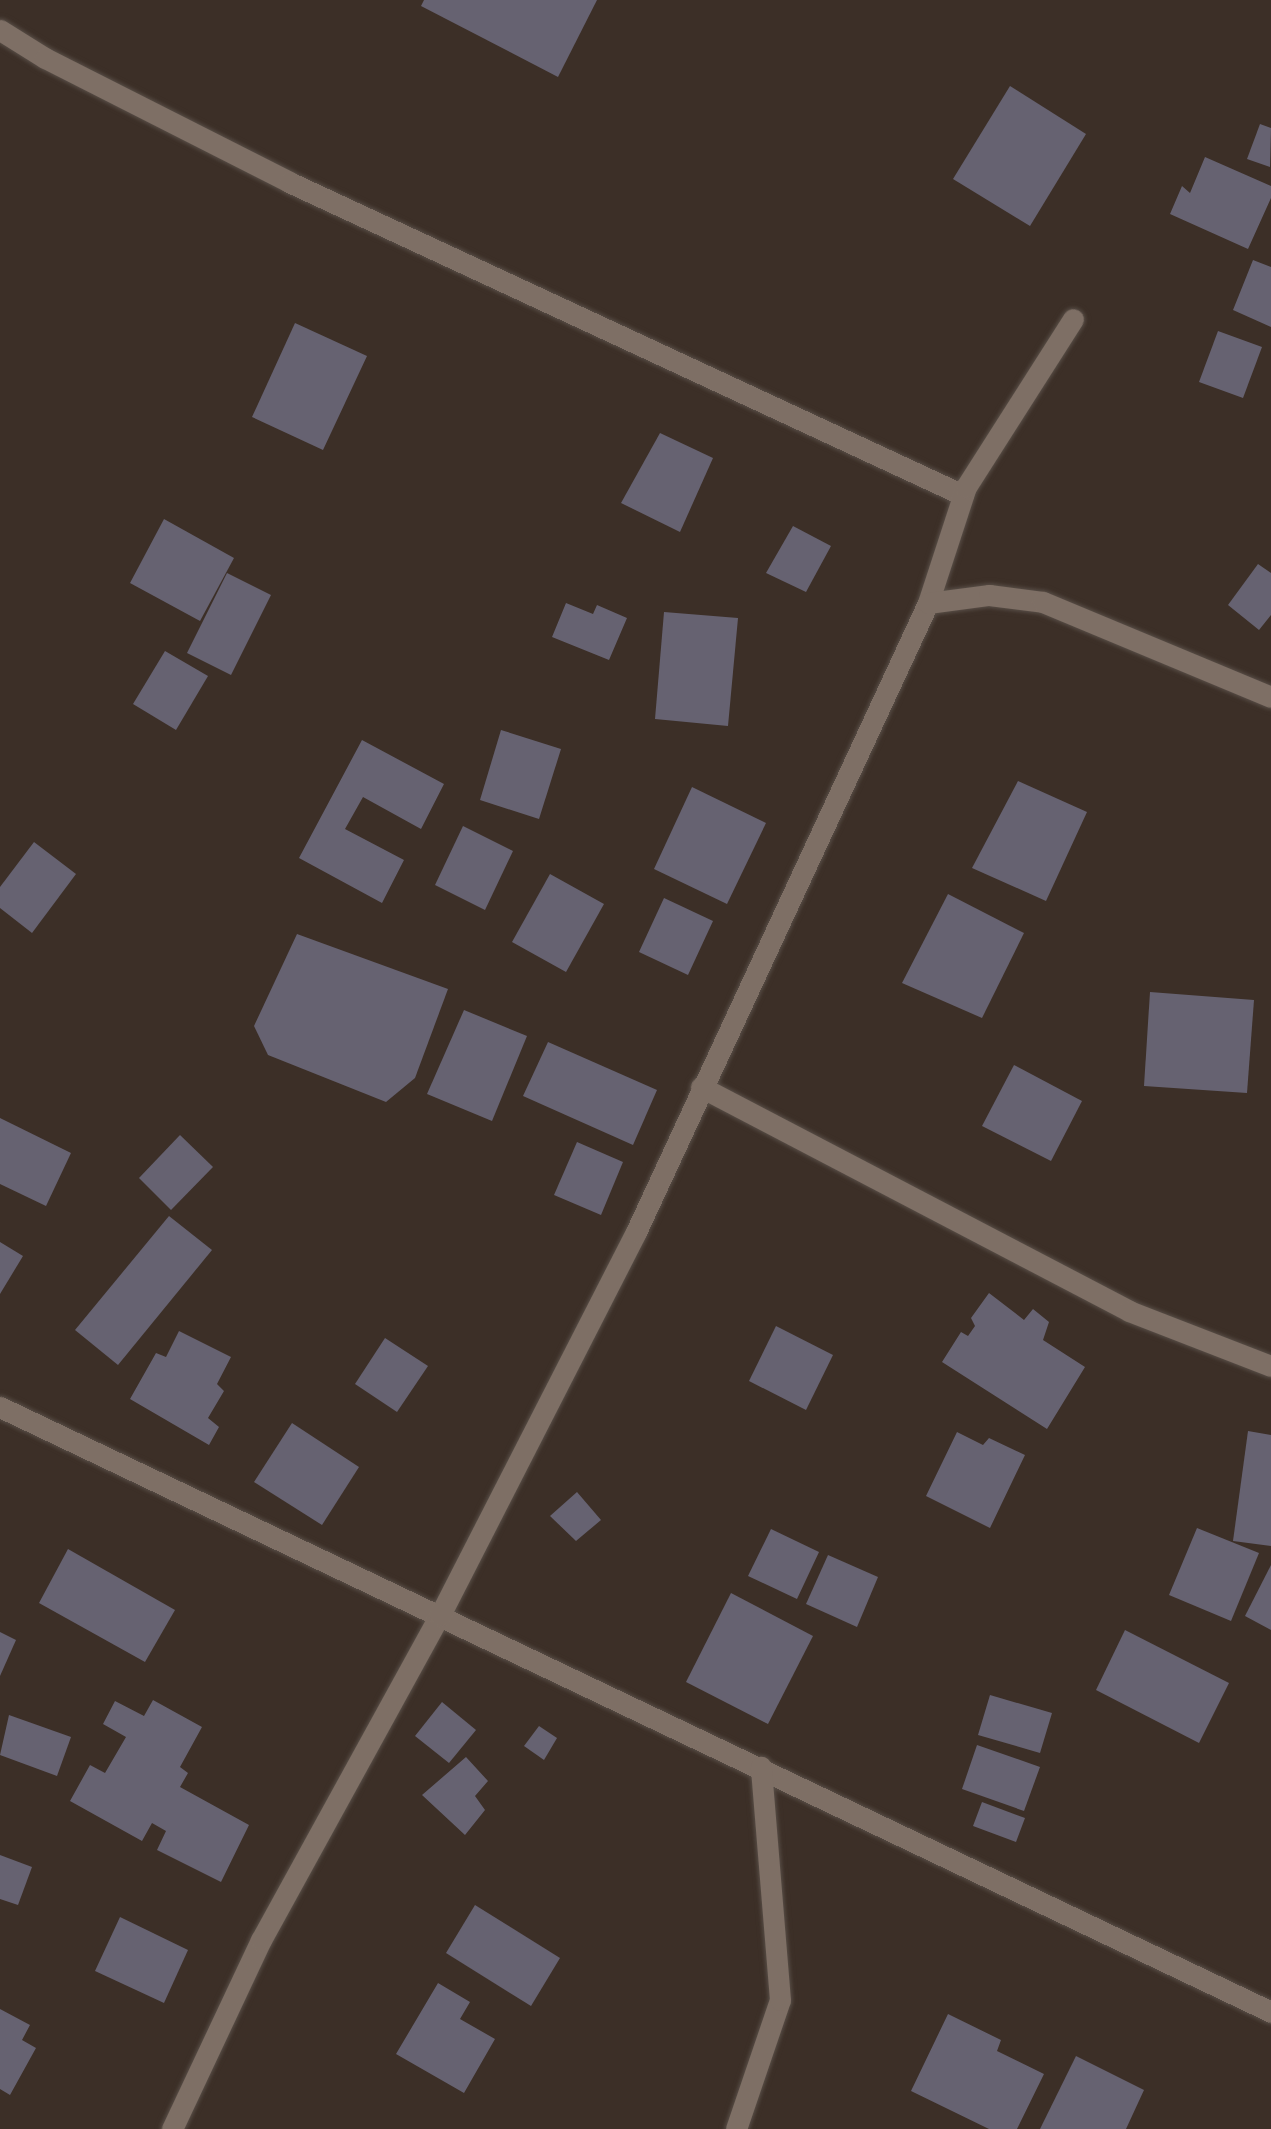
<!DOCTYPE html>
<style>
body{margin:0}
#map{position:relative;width:1271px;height:2129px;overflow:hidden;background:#3c2f27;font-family:Ubuntu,sans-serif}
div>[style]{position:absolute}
.building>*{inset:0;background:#666271}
.roads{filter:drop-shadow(0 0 2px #584e47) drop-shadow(0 0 2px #584e47)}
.street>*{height:21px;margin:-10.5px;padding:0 10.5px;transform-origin:10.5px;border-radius:10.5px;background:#7e6f65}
span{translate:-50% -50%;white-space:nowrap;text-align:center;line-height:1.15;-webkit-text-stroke:5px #31251d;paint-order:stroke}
</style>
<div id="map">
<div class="building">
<div style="clip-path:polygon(424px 0,597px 0,558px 77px,421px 6px)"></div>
<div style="clip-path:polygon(1010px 86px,1086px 134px,1030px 226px,953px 179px)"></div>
<div style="clip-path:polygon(1260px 124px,1271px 128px,1270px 167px,1247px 159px)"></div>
<div style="clip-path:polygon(1205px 157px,1271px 186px,1271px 198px,1248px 249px,1170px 214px,1182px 186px,1190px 193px)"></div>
<div style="clip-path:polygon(1253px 260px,1271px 267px,1271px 327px,1233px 310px)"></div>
<div style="clip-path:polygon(295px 323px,367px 356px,323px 450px,252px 417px)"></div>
<div style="clip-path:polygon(1218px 331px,1262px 347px,1243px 398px,1199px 382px)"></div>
<div style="clip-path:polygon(660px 433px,713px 458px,680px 532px,621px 503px)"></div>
<div style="clip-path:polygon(164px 519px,234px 558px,200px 621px,130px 583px)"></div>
<div style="clip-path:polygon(793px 526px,831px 546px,806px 592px,766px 573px)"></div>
<div style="clip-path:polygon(1258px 564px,1271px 573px,1271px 615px,1259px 630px,1228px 605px)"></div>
<div style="clip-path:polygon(227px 573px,271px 595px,231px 675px,187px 653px)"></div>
<div style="clip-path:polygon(566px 603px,593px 614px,597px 605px,627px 618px,609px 660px,552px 637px)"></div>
<div style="clip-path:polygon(664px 612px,738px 618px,728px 726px,655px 719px)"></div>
<div style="clip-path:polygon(165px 651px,208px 676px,176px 730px,133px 704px)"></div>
<div style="clip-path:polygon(501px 730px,561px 749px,539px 819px,480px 800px)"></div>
<div style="clip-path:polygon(362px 740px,444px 784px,421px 829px,363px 797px,345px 829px,404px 860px,382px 903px,299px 858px)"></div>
<div style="clip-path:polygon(1018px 781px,1087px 812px,1046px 901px,972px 868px)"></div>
<div style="clip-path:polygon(692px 787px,766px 823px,727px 904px,654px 869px)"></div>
<div style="clip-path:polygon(463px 826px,513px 851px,485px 910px,435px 885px)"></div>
<div style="clip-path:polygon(34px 842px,76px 874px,32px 933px,0 908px,0 887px)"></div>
<div style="clip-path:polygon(550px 874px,604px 904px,566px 972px,512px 942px)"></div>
<div style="clip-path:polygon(948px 894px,1024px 933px,982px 1018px,902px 983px)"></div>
<div style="clip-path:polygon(664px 898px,713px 921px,688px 975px,639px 952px)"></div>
<div style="clip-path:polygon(297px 934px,448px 989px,415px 1078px,386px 1102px,268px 1055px,254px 1026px)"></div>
<div style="clip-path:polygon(1150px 992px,1254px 1000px,1247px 1093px,1144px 1086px)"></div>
<div style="clip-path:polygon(464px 1010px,527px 1036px,492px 1121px,427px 1094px)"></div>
<div style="clip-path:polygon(548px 1042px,657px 1090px,633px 1145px,523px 1096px)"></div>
<div style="clip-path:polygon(1014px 1065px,1082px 1101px,1051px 1161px,982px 1126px)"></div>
<div style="clip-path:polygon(0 1118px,71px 1153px,46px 1206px,0 1184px)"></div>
<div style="clip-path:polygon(180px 1135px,213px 1167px,171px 1210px,139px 1178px)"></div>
<div style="clip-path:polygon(577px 1142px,623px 1162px,601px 1215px,554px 1195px)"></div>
<div style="clip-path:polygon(169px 1216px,212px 1250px,118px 1365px,75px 1330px)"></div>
<div style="clip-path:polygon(0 1242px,23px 1256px,0 1294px)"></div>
<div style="clip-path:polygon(989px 1293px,1024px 1320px,1033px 1309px,1049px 1322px,1043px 1340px,1085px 1367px,1047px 1429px,942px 1362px,961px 1332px,968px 1336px,975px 1326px,971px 1318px)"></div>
<div style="clip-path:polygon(776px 1326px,833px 1355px,806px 1410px,749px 1381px)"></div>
<div style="clip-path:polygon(179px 1331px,231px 1357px,217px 1384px,224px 1391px,208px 1418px,219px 1427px,209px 1445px,130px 1399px,156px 1353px,166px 1357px)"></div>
<div style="clip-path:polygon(385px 1338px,428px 1366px,397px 1412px,355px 1384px)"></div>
<div style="clip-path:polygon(292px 1423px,359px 1467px,322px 1525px,254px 1482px)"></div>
<div style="clip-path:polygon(1248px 1431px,1271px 1435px,1271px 1546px,1233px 1541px)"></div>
<div style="clip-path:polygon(957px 1432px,983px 1445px,989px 1438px,1025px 1455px,990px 1528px,926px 1496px)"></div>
<div style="clip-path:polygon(577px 1492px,601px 1520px,576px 1541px,550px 1516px)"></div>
<div style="clip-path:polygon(1197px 1528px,1259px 1553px,1231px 1621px,1169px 1595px)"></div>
<div style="clip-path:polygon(771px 1529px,819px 1552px,797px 1599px,748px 1576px)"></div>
<div style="clip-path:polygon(68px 1549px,175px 1610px,145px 1662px,39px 1603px)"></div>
<div style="clip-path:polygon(828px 1555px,878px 1577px,857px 1627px,806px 1604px)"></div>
<div style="clip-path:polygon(1271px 1565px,1271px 1630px,1245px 1616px)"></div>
<div style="clip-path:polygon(731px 1593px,813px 1636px,768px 1724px,686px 1682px)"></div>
<div style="clip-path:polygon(1125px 1630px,1229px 1683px,1199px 1743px,1096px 1690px)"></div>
<div style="clip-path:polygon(0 1632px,16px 1640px,0 1676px)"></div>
<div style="clip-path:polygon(990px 1695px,1052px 1713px,1040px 1753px,978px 1735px)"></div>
<div style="clip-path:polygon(153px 1700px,202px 1727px,180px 1767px,188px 1773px,180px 1787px,249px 1825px,221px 1882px,157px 1850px,166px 1831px,152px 1823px,142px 1841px,70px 1801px,90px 1765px,105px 1773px,126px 1737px,103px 1724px,115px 1701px,144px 1716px)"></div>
<div style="clip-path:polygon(442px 1702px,476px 1730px,449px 1763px,415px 1736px)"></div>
<div style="clip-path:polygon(9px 1715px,71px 1737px,57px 1776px,0 1755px)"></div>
<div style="clip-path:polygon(539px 1726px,557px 1738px,544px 1760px,524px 1746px)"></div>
<div style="clip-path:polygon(977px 1745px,1040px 1767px,1024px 1811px,962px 1789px)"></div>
<div style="clip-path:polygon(466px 1757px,488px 1781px,475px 1796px,485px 1810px,465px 1835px,422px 1795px)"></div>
<div style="clip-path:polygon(982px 1802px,1025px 1818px,1016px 1842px,973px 1826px)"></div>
<div style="clip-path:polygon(0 1855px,32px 1867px,18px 1905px,0 1899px)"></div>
<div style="clip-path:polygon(475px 1905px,560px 1958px,531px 2006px,446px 1953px)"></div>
<div style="clip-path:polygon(120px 1917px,188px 1950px,164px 2003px,95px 1971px)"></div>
<div style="clip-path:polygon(438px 1983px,470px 2002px,460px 2019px,495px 2039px,464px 2093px,396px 2054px)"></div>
<div style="clip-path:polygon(0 2009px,30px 2025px,22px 2040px,36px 2048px,10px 2095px,0 2089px)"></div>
<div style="clip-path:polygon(948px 2014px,1001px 2040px,997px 2051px,1044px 2074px,1017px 2129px,989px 2129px,911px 2091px)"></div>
<div style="clip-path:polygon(1076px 2056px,1144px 2090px,1126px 2129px,1040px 2129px)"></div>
</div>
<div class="roads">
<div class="street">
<div style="left:0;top:30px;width:53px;rotate:31.9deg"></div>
<div style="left:45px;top:58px;width:274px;rotate:26.9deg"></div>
<div style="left:289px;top:182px;width:743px;rotate:24.91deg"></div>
<div style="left:928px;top:603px;width:122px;rotate:-71.9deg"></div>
<div style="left:966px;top:487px;width:199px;rotate:-57.5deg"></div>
<div style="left:701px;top:1087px;width:483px;rotate:27.6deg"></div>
<div style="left:1129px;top:1311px;width:152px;rotate:21.2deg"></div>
<div style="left:0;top:1407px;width:1408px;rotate:25.45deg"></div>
<div style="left:172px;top:2129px;width:209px;rotate:-64.8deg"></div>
<div style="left:261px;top:1940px;width:371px;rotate:-61.2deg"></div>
<div style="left:440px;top:1615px;width:430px;rotate:-62.9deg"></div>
<div style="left:636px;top:1232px;width:693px;rotate:-65.1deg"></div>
<div style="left:928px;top:603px;width:62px;rotate:-7.5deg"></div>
<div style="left:989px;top:595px;width:54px;rotate:7.4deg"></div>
<div style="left:1043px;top:602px;width:247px;rotate:22.6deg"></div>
<div style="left:736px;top:2129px;width:136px;rotate:-71.2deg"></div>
<div style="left:780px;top:2000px;width:234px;rotate:-94.7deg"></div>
</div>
</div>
</div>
